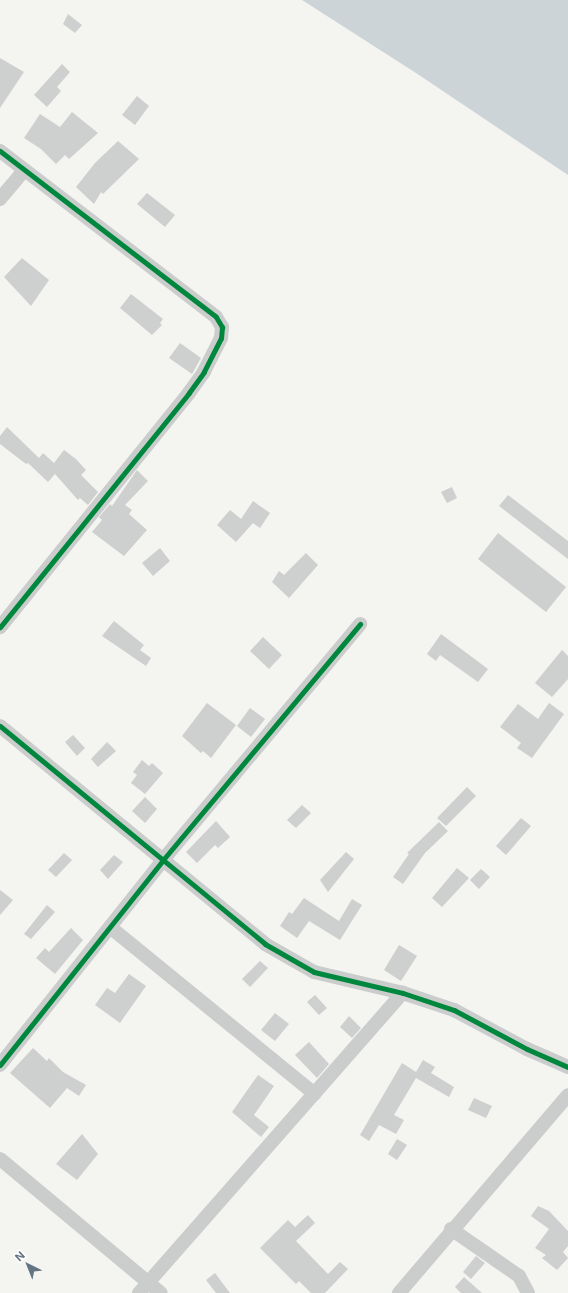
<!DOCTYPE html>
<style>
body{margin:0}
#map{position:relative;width:568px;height:1293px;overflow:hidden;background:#f4f4f1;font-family:Inter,sans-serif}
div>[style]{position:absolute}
.water>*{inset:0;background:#ccd4d7}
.building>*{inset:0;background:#cecfcf}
.minor>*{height:14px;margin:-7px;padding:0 7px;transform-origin:7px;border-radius:7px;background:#cbcdcd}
.cycleway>*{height:5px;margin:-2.5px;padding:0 2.5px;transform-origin:2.5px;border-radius:2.5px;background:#00873e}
span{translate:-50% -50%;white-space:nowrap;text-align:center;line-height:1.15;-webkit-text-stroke:4px #fff;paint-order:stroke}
.north{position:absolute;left:8px;top:1245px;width:40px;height:40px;-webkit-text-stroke:3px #fff;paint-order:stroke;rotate:317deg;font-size:11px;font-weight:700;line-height:16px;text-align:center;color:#637483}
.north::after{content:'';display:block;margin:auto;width:14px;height:18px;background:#637483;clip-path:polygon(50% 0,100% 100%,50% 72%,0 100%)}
</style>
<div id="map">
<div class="water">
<div style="clip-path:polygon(302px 0,568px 0,568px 175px,416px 73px)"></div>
</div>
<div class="building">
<div style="clip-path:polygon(68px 14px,82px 25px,75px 33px,63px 24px)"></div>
<div style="clip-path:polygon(0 58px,24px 72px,0 108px)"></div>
<div style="clip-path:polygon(62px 64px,70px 72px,57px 87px,61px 91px,47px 107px,34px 95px)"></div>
<div style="clip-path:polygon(137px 96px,149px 106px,135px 125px,122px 115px)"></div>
<div style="clip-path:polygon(72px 112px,98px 133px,69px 159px,65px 155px,56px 164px,41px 149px,24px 138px,40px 114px,60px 127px)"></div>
<div style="clip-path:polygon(118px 141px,139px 159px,103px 194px,101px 192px,94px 204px,76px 187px,95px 163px)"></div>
<div style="clip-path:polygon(147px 193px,175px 215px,165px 227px,137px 204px)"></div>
<div style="clip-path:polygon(22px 258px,49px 280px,31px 306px,4px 277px)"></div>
<div style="clip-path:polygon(131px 294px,163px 319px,160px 323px,162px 325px,152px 335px,120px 308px)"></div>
<div style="clip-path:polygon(180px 343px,201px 358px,192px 374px,169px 358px)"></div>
<div style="clip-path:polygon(7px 427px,39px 458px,43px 453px,54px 463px,64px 450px,76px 459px,86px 470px,81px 475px,98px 492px,88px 505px,80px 498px,78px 500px,55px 474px,48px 482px,28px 463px,26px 464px,0 444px,0 436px)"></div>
<div style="clip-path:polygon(137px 470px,148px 481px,125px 505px,132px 510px,129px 514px,147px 530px,124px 556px,92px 532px,102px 520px,99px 517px,110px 504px,112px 506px)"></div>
<div style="clip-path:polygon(452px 487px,457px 498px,447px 503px,441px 492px)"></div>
<div style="clip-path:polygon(508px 495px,568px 541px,568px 559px,499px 506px)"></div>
<div style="clip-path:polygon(253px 501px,270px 513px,260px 528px,253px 523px,236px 542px,217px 525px,230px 510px,241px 519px)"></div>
<div style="clip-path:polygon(498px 533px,566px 587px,546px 612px,478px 559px)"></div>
<div style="clip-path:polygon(160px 548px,170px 561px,153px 576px,142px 563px)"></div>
<div style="clip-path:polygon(306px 553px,318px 565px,289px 598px,272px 582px,279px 571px,284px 575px)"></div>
<div style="clip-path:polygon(114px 621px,144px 645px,140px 650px,151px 658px,146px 666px,102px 636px)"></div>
<div style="clip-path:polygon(441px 634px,488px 669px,478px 682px,440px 655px,436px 661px,427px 654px)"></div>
<div style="clip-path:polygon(263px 637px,282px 655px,269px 669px,250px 651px)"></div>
<div style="clip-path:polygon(562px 650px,568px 656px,568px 679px,552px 697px,535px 683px)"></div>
<div style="clip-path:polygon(207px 703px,236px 725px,211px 758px,203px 751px,201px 753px,182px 736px)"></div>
<div style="clip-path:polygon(549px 703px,564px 714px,532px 758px,517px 748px,521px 743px,500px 727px,518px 704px,538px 719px)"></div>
<div style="clip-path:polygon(250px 708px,265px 719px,251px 737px,237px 726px)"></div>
<div style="clip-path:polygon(73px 735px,85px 748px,77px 756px,65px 742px)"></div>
<div style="clip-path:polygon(107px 742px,116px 751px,98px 767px,91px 759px)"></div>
<div style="clip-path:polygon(142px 760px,149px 766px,152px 763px,163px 773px,145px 794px,131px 783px,137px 775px,133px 772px)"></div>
<div style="clip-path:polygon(467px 787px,476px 796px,446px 826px,437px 818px)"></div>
<div style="clip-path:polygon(145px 797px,157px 809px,145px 823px,132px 811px)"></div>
<div style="clip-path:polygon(302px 805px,311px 813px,296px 828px,287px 820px)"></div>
<div style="clip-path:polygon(521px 818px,531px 826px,506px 855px,496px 846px)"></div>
<div style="clip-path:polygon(216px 821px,230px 837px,218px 848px,215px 845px,197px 863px,186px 852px)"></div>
<div style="clip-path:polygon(439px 822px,448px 831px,425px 853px,403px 884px,393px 877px,409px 854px,407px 853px)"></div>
<div style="clip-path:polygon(346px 852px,354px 859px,328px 892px,320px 880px)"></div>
<div style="clip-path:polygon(64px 853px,72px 860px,56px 877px,48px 870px)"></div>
<div style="clip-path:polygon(114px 855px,123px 862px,108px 879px,100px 870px)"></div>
<div style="clip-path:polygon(457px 868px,469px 878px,442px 907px,432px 898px)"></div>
<div style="clip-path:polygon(481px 869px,490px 877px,479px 889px,470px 880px)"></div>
<div style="clip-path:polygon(0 890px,13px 900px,0 915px)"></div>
<div style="clip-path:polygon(304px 898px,339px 921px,352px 899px,362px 905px,340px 940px,309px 921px,297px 938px,280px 926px,289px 912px,292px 914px)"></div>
<div style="clip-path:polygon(47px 905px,55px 912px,31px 939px,24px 934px)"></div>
<div style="clip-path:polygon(71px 928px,83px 940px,55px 974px,36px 958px,45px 948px,49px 952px)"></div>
<div style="clip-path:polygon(399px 945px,417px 956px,401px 981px,384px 970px)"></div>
<div style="clip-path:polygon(260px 961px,268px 968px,250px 987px,242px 979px)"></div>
<div style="clip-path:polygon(129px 974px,146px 986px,120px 1023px,95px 1005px,107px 988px,115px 993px)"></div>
<div style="clip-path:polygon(315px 995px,327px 1008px,319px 1015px,307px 1002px)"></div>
<div style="clip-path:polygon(275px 1013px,289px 1024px,275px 1041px,261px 1030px)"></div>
<div style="clip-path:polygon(349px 1016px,361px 1028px,352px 1038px,340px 1027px)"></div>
<div style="clip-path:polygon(309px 1042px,329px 1064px,317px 1078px,295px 1055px)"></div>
<div style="clip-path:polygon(33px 1048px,47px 1061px,49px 1058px,63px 1072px,86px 1085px,79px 1096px,67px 1088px,50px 1108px,10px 1073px)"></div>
<div style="clip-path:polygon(423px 1060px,435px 1067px,431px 1073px,454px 1087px,449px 1097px,416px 1078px,394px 1115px,404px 1120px,396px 1134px,379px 1125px,369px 1141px,360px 1135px,402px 1063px,416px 1072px)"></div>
<div style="clip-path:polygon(258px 1075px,274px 1086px,254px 1115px,269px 1127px,261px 1137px,232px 1112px)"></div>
<div style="clip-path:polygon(474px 1098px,492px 1106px,486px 1118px,468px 1110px)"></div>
<div style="clip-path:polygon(82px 1134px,98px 1154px,77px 1180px,56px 1164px)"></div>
<div style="clip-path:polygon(397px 1139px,407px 1145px,397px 1160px,388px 1154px)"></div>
<div style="clip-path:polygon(538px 1206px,549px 1211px,568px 1231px,568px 1246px,563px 1252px,568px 1258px,557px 1270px,542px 1258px,546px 1255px,535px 1248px,549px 1229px,531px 1216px)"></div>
<div style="clip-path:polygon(308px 1215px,315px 1223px,296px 1241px,328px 1274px,340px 1262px,348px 1269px,325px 1293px,311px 1293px,299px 1281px,296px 1284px,260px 1248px,288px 1220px,295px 1227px)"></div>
<div style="clip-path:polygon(476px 1256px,485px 1263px,471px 1279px,463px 1272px)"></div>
<div style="clip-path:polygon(215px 1273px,230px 1293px,216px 1293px,206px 1280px)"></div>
<div style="clip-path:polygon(464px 1277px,482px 1293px,461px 1293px,455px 1287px)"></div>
</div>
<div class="minor">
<div style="left:0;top:151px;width:272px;rotate:37.5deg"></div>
<div style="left:216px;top:317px;width:12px;rotate:59deg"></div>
<div style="left:222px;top:327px;width:11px;rotate:95deg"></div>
<div style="left:221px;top:338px;width:38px;rotate:117deg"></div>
<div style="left:204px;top:372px;width:26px;rotate:126deg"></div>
<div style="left:189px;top:393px;width:301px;rotate:128.9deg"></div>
<div style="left:0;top:199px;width:38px;rotate:-50deg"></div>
<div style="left:0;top:726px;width:343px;rotate:39.4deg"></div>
<div style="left:265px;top:944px;width:56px;rotate:29.7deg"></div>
<div style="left:314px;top:972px;width:91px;rotate:13.3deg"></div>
<div style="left:403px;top:993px;width:54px;rotate:18.4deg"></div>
<div style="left:454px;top:1010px;width:83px;rotate:28.1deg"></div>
<div style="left:527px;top:1049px;width:45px;rotate:23.7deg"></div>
<div style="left:110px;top:927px;width:264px;rotate:39.2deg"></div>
<div style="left:0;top:1065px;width:260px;rotate:-51.5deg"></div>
<div style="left:162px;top:861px;width:309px;rotate:-50.1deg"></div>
<div style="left:0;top:1159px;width:209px;rotate:39.8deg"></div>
<div style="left:451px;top:1229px;width:83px;rotate:34.7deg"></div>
<div style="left:519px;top:1276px;width:19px;rotate:62deg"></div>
<div style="left:139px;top:1293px;width:400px;rotate:-48.7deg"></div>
<div style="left:399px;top:1293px;width:260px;rotate:-49.5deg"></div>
</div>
<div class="cycleway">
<div style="left:0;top:151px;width:272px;rotate:37.5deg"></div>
<div style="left:216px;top:317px;width:12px;rotate:59deg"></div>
<div style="left:222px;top:327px;width:11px;rotate:95deg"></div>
<div style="left:221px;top:338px;width:38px;rotate:117deg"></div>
<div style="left:204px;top:372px;width:26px;rotate:126deg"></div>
<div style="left:189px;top:393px;width:301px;rotate:128.9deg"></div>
<div style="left:0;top:726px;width:343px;rotate:39.4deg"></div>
<div style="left:265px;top:944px;width:56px;rotate:29.7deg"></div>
<div style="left:314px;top:972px;width:91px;rotate:13.3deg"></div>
<div style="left:403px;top:993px;width:54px;rotate:18.4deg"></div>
<div style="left:454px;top:1010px;width:83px;rotate:28.1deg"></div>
<div style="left:527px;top:1049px;width:45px;rotate:23.7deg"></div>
<div style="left:0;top:1065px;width:260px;rotate:-51.5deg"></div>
<div style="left:162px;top:861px;width:309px;rotate:-50.1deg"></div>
</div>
<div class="north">N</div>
</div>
